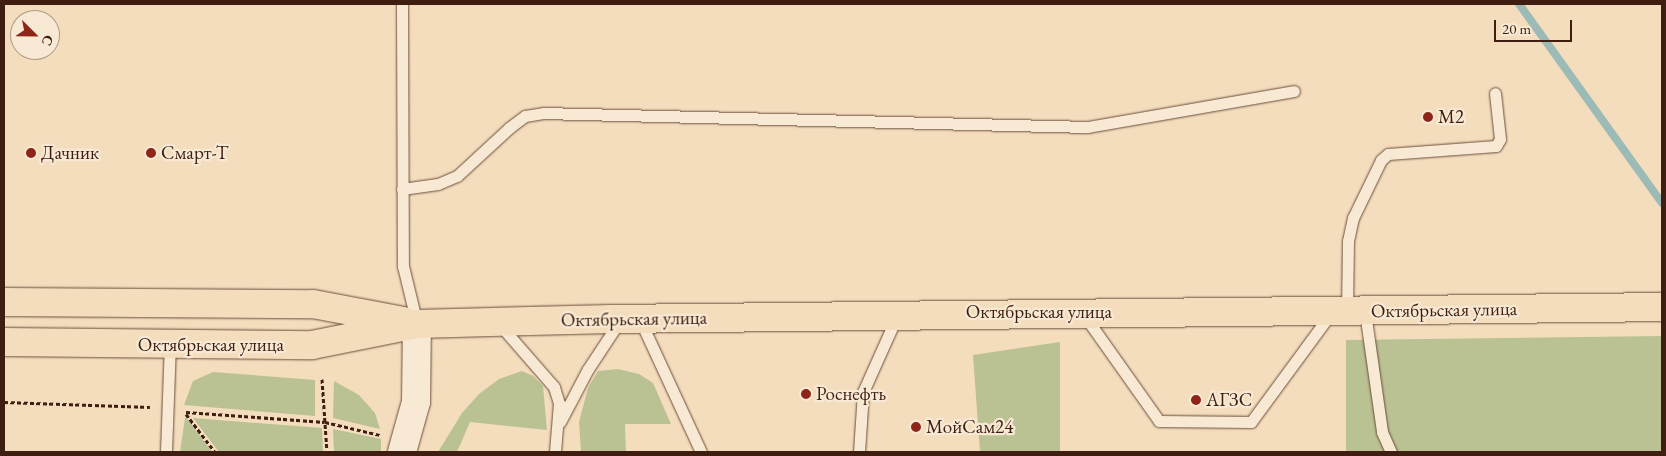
<!DOCTYPE html>
<meta charset="utf-8">
<style>
body{margin:0}
#map{position:relative;width:1666px;height:456px;overflow:hidden;background:#f4ddbd;font-family:"EB Garamond",serif}
div>[style]{position:absolute}
.green>*{inset:0;background:#bac192}
.stream>*{height:8px;margin:-4px;padding:0 4px;transform-origin:4px;border-radius:4px;background:#9cbbb6}
.path>*{height:3px;margin-top:-1.5px;transform-origin:0;background:repeating-linear-gradient(90deg,#3f1d10 0 4px,transparent 0 6.5px)}
.roads{filter:drop-shadow(0 0 1px #6c4d3b) drop-shadow(0 0 1px #6c4d3b)}
.service>*{height:11px;margin:-5.5px;padding:0 5.5px;transform-origin:5.5px;border-radius:5.5px;background:#f8e9d4}
.secondary>*{height:28px;margin:-14px;padding:0 14px;transform-origin:14px;border-radius:14px;background:#f8e9d4}
.primary>*{height:28px;margin:-14px;padding:0 14px;transform-origin:14px;border-radius:14px;background:#f4ddbd}
.dots>*{width:14px;height:14px;translate:-50% -50%;box-sizing:border-box;border:2px solid #f8e9d4;border-radius:50%}
span{translate:-50% -50%;white-space:nowrap;text-align:center;line-height:1.15;-webkit-text-stroke:4.5px #f8e9d4;paint-order:stroke}
.poi-label{font-size:19px;color:#3f1d10}
.left{translate:0 -50%;text-align:left}
.street-label{font-size:19px;color:#3f1d10}
.frame{position:absolute;inset:0;border:5px solid #3f1d10;pointer-events:none}
.north{position:absolute;left:10px;top:10px;width:50px;height:50px;box-sizing:border-box;background:#f8e9d4;border:1px solid #ae9786;border-radius:50%;rotate:113deg;font-size:14px;font-weight:700;line-height:20px;text-align:center;color:#3f1d10}
.north::after{content:'';display:block;margin:auto;width:18px;height:22px;background:#8f2418;clip-path:polygon(50% 0,100% 100%,50% 72%,0 100%)}
.scale{position:absolute;left:1494px;top:20px;width:78px;height:22px;box-sizing:border-box;border:2px solid #3f1d10;border-top:0;padding-left:6px;font-size:15px;line-height:18px;white-space:nowrap;color:#3f1d10;-webkit-text-stroke:4px #f8e9d4;paint-order:stroke}
</style>
<div id="map">
<div class="green">
<div style="clip-path:polygon(1662px 336px,1662px 452px,1346px 452px,1346px 340px)"></div>
<div style="clip-path:polygon(1060px 342px,1060px 452px,980px 452px,973px 355px)"></div>
<div style="clip-path:polygon(618px 369px,639px 374px,653px 383px,671px 424px,625px 424px,626px 452px,581px 452px,579px 422px,588px 388px,598px 371px)"></div>
<div style="clip-path:polygon(522px 371px,533px 376px,543px 386px,547px 430px,470px 422px,457px 452px,438px 452px,462px 413px,479px 394px,499px 379px)"></div>
<div style="clip-path:polygon(213px 372px,315px 380px,315px 416px,184px 405px,193px 381px)"></div>
<div style="clip-path:polygon(334px 381px,359px 395px,375px 413px,380px 429px,333px 418px)"></div>
<div style="clip-path:polygon(185px 418px,187px 418px,212px 452px,180px 452px)"></div>
<div style="clip-path:polygon(193px 418px,322px 428px,323px 452px,219px 452px)"></div>
<div style="clip-path:polygon(333px 429px,381px 439px,381px 452px,334px 452px)"></div>
</div>
<div class="stream">
<div style="left:1519px;top:4px;width:245px;rotate:54.3deg"></div>
</div>
<div class="path">
<div style="left:322px;top:379px;width:73px;rotate:86.1deg"></div>
<div style="left:4px;top:402px;width:146px;rotate:2deg"></div>
<div style="left:186px;top:412px;width:139px;rotate:4.1deg"></div>
<div style="left:325px;top:422px;width:57px;rotate:13.3deg"></div>
<div style="left:186px;top:414px;width:48px;rotate:52.7deg"></div>
</div>
<div class="roads">
<div class="service">
<div style="left:402px;top:4px;width:262px;rotate:89.8deg"></div>
<div style="left:403px;top:266px;width:60px;rotate:76.4deg"></div>
<div style="left:402px;top:189px;width:36px;rotate:-8deg"></div>
<div style="left:438px;top:184px;width:21px;rotate:-23deg"></div>
<div style="left:457px;top:176px;width:71px;rotate:-42.7deg"></div>
<div style="left:509px;top:128px;width:20px;rotate:-37deg"></div>
<div style="left:525px;top:116px;width:18px;rotate:-9deg"></div>
<div style="left:543px;top:113px;width:545px;rotate:1.47deg"></div>
<div style="left:1088px;top:127px;width:209px;rotate:-9.9deg"></div>
<div style="left:1347px;top:312px;width:71px;rotate:-89.2deg"></div>
<div style="left:1348px;top:241px;width:24px;rotate:-78deg"></div>
<div style="left:1353px;top:218px;width:64px;rotate:-64.2deg"></div>
<div style="left:1381px;top:160px;width:9px;rotate:-41deg"></div>
<div style="left:1388px;top:154px;width:108px;rotate:-4.2deg"></div>
<div style="left:1496px;top:146px;width:8px;rotate:-60deg"></div>
<div style="left:1500px;top:139px;width:46px;rotate:-96.2deg"></div>
<div style="left:1365px;top:312px;width:121px;rotate:81.9deg"></div>
<div style="left:1382px;top:432px;width:22px;rotate:66deg"></div>
<div style="left:1084px;top:315px;width:130px;rotate:54.7deg"></div>
<div style="left:1159px;top:421px;width:92px;rotate:0.6deg"></div>
<div style="left:1251px;top:422px;width:135px;rotate:-53.7deg"></div>
<div style="left:640px;top:320px;width:145px;rotate:65.2deg"></div>
<div style="left:500px;top:325px;width:82px;rotate:48.9deg"></div>
<div style="left:554px;top:387px;width:17px;rotate:73deg"></div>
<div style="left:559px;top:403px;width:49px;rotate:94.7deg"></div>
<div style="left:560px;top:422px;width:60px;rotate:-62.2deg"></div>
<div style="left:588px;top:369px;width:56px;rotate:-56.6deg"></div>
<div style="left:166px;top:452px;width:107px;rotate:-87.9deg"></div>
<div style="left:859px;top:452px;width:60px;rotate:-86.2deg"></div>
<div style="left:863px;top:392px;width:83px;rotate:-65.9deg"></div>
</div>
<div class="secondary">
<div style="left:402px;top:452px;width:52px;rotate:-74.4deg"></div>
<div style="left:416px;top:402px;width:78px;rotate:-89.3deg"></div>
</div>
<div class="primary">
<div style="left:4px;top:302px;width:309px;rotate:0.4deg"></div>
<div style="left:313px;top:304px;width:92px;rotate:10.7deg"></div>
<div style="left:4px;top:342px;width:308px;rotate:0.6deg"></div>
<div style="left:312px;top:345px;width:107px;rotate:-11.3deg"></div>
<div style="left:417px;top:324px;width:195px;rotate:-1.5deg"></div>
<div style="left:612px;top:319px;width:1050px;rotate:-0.65deg"></div>
</div>
</div>
<div class="dots">
<div style="left:1428px;top:117px;background:#8f2418"></div>
<div style="left:31px;top:153px;background:#8f2418"></div>
<div style="left:151px;top:153px;background:#8f2418"></div>
<div style="left:806px;top:394px;background:#8f2418"></div>
<div style="left:1196px;top:400px;background:#8f2418"></div>
<div style="left:916px;top:427px;background:#8f2418"></div>
</div>
<div class="poi-label">
<span class="left" style="left:1438px;top:117px">М2</span>
<span class="left" style="left:41px;top:153px">Дачник</span>
<span class="left" style="left:161px;top:153px">Смарт-Т</span>
<span class="left" style="left:816px;top:394px">Роснефть</span>
<span class="left" style="left:1206px;top:400px">АГЗС</span>
<span class="left" style="left:926px;top:427px">МойСам24</span>
</div>
<div class="street-label">
<span style="left:1444px;top:310px;rotate:-1deg">Октябрьская улица</span>
<span style="left:1039px;top:312px">Октябрьская улица</span>
<span style="left:634px;top:319px;rotate:-1deg">Октябрьская улица</span>
<span style="left:211px;top:345px">Октябрьская улица</span>
</div>
<div class="frame"></div>
<div class="north">С</div>
<div class="scale">20 m</div>
</div>
